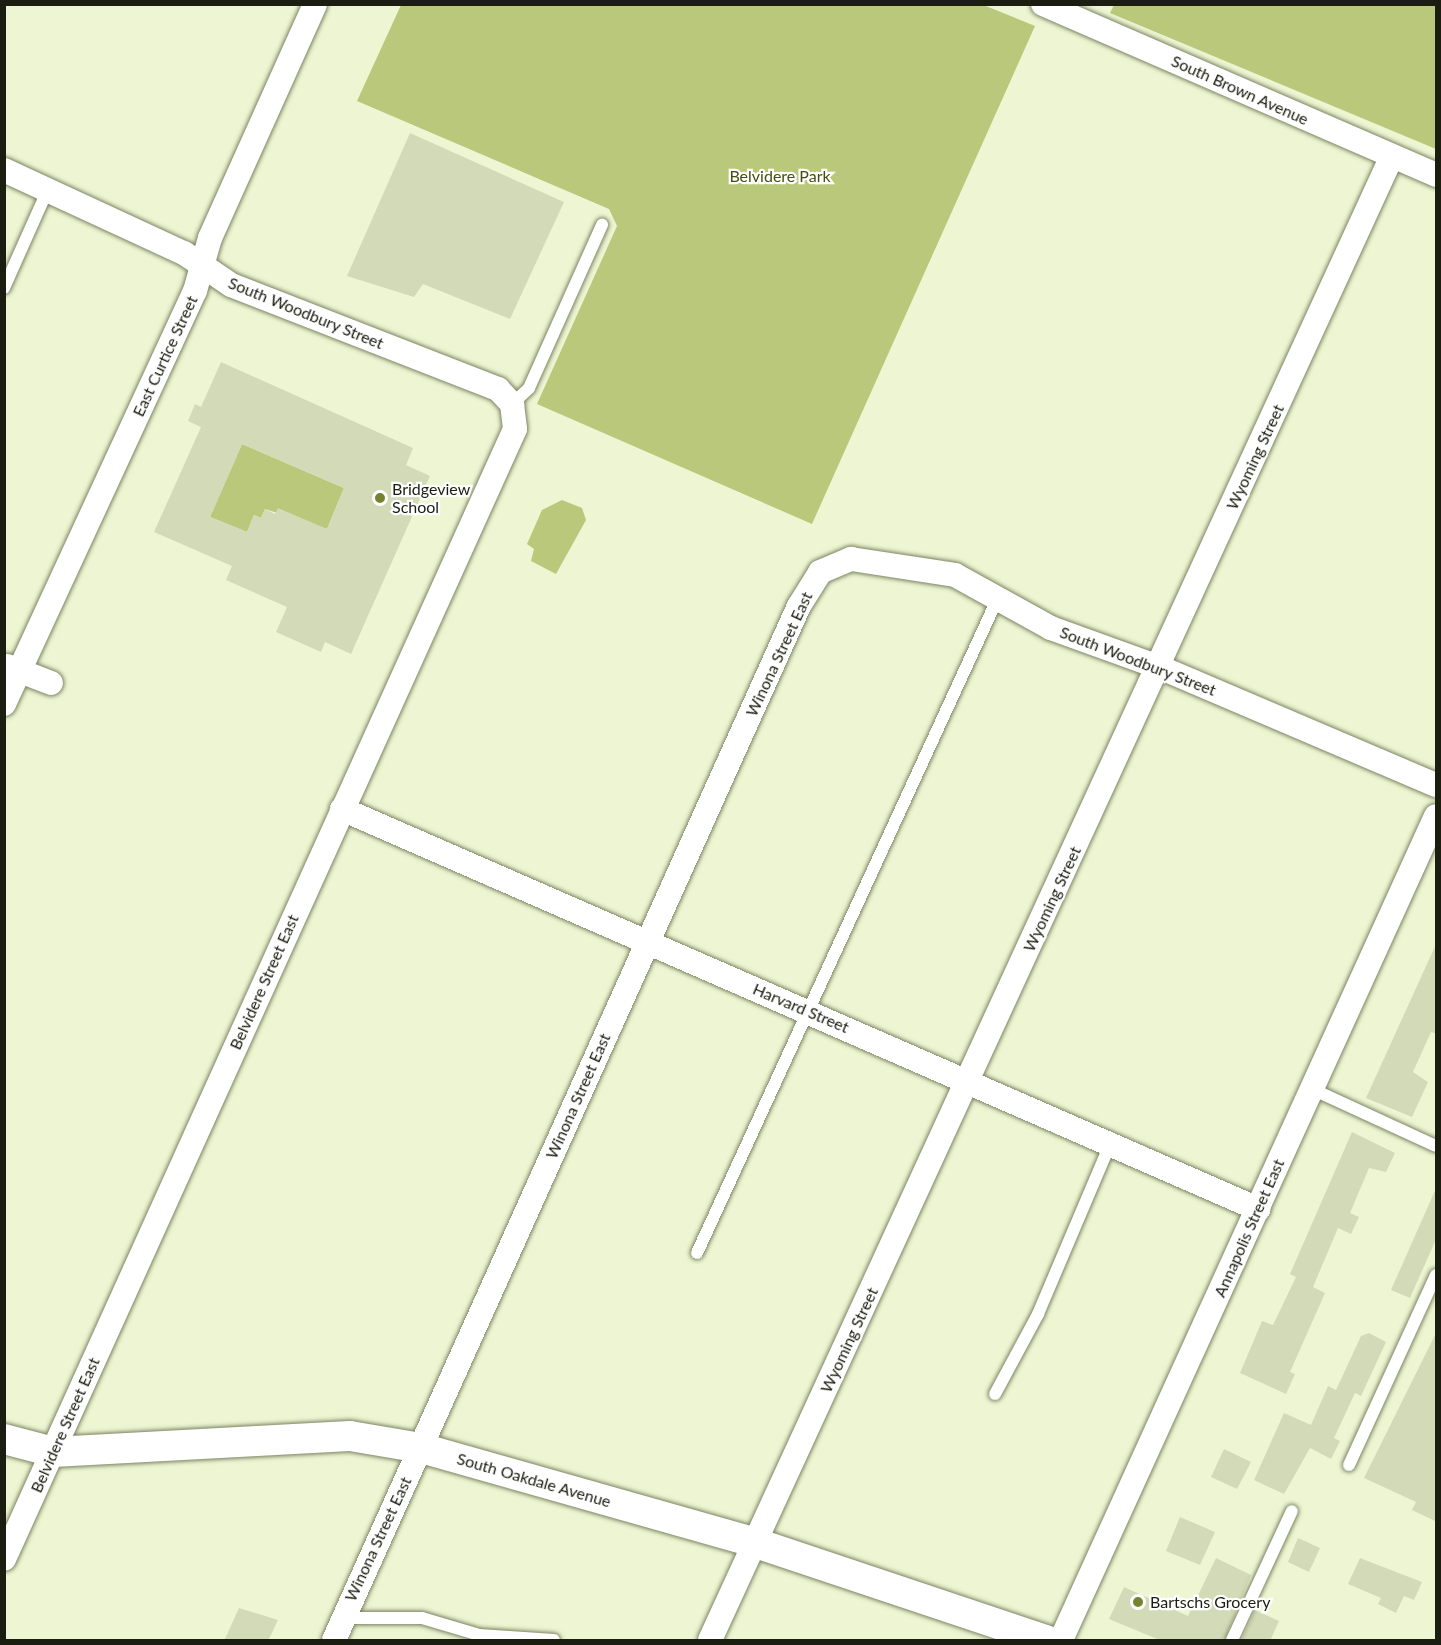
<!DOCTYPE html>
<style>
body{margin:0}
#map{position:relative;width:1441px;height:1645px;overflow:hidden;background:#eef5d2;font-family:Lato,sans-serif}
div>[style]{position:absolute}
.green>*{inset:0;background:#b9c87a}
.building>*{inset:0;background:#d3dab7}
.roads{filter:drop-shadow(0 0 2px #7d8464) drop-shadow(0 0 2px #7d8464)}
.service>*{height:12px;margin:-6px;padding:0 6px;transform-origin:6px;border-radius:6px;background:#fff}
.minor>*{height:24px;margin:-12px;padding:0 12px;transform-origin:12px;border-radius:12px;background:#fff}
.tertiary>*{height:30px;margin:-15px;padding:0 15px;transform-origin:15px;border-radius:15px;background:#fff}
.dots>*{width:16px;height:16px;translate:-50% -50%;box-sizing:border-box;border:3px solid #fff;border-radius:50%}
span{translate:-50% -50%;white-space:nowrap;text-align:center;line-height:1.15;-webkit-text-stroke:4.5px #fff;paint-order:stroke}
.street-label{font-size:16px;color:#1a1d10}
.park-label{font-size:16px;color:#454d12}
.poi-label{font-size:16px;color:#1a1d10}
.left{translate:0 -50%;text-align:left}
.frame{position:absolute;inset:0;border:6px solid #1a1d10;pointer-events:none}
</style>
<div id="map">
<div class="green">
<div style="clip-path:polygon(981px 4px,1035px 26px,812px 524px,537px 404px,617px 226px,609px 209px,357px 101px,401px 5px)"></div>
<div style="clip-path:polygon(1114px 5px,1436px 5px,1436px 149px,1110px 13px)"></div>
<div style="clip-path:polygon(242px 444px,344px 488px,327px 529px,265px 509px,261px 518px,254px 515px,247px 532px,210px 517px)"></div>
<div style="clip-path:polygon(562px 500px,582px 508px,586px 520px,556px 574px,531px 561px,534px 549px,527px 544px,542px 510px)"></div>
</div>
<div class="building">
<div style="clip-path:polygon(410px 133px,564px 202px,510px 319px,423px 284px,414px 297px,347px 276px)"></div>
<div style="clip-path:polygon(evenodd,221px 362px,413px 448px,406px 465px,430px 476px,351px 654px,325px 642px,321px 652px,276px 632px,287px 607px,226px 580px,232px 566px,154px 532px,201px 427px,188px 421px,195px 404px,201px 407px,221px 362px,242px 444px,344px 488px,327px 529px,278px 508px,275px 514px,265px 509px,261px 518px,254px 515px,247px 532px,210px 517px,242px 444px)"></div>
<div style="clip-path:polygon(1437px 942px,1437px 1034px,1431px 1032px,1413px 1072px,1428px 1082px,1412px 1117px,1366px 1098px)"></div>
<div style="clip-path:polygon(1352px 1132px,1395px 1153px,1386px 1172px,1369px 1168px,1350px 1213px,1359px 1217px,1351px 1234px,1338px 1228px,1313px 1287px,1325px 1293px,1290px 1372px,1295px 1374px,1286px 1394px,1240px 1373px,1262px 1321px,1273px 1325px,1296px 1277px,1290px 1274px)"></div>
<div style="clip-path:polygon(1437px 1186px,1437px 1237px,1410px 1298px,1391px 1290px)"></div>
<div style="clip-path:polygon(1437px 1331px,1437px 1522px,1412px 1510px,1416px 1502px,1364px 1478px)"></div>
<div style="clip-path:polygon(1369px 1333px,1386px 1342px,1361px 1396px,1355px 1393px,1334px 1438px,1340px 1441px,1331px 1459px,1310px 1448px,1284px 1494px,1254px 1480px,1284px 1413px,1311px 1425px,1328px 1386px,1336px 1390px,1361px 1336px)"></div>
<div style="clip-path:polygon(1224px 1449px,1251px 1462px,1237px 1489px,1211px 1477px)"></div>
<div style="clip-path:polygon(1180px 1517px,1215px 1532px,1200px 1565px,1166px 1551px)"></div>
<div style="clip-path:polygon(1298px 1538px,1320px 1548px,1309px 1572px,1288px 1562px)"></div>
<div style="clip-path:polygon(1216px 1558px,1251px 1575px,1224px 1641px,1162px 1641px,1109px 1619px,1124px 1587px,1188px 1616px)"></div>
<div style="clip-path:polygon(1360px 1558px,1422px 1582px,1414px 1600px,1404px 1596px,1396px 1613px,1378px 1604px,1381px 1598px,1348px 1584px)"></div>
<div style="clip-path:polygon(239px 1608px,278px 1620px,268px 1641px,224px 1641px)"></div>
<div style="clip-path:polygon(1255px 1610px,1279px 1621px,1270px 1641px,1241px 1641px)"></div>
</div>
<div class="roads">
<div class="service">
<div style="left:4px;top:288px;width:108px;rotate:-66deg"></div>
<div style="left:512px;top:404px;width:23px;rotate:-43deg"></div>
<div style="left:529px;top:388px;width:179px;rotate:-65.9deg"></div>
<div style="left:1312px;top:1089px;width:136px;rotate:24.7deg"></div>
<div style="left:697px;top:1253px;width:719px;rotate:-65.33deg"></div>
<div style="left:995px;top:1394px;width:91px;rotate:-61.7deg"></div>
<div style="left:1038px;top:1314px;width:187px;rotate:-67deg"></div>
<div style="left:1349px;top:1465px;width:209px;rotate:-65.4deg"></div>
<div style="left:342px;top:1618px;width:80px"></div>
<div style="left:422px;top:1618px;width:59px;rotate:16.6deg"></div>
<div style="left:479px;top:1635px;width:75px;rotate:3.8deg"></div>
<div style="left:1232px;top:1640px;width:142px;rotate:-65.1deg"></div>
</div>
<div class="minor">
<div style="left:1043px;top:4px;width:429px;rotate:23.5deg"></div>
<div style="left:4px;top:170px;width:198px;rotate:24.8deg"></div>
<div style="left:184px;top:253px;width:57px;rotate:34.2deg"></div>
<div style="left:231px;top:285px;width:287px;rotate:21.3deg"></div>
<div style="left:498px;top:389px;width:21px;rotate:47deg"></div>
<div style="left:512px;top:404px;width:25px;rotate:83deg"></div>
<div style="left:515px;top:429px;width:1240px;rotate:114.33deg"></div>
<div style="left:7px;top:666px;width:47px;rotate:21.1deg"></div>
<div style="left:4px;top:704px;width:455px;rotate:-65.2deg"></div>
<div style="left:195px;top:291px;width:55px;rotate:-74.2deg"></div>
<div style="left:210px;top:238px;width:256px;rotate:-65.8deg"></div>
<div style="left:342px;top:809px;width:1000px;rotate:23.59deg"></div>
<div style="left:334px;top:1640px;width:1134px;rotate:-65.79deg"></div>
<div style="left:799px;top:606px;width:40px;rotate:-58deg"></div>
<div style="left:820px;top:572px;width:34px;rotate:-23deg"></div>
<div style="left:851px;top:559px;width:105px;rotate:8.7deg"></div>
<div style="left:955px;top:575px;width:110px;rotate:28.9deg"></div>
<div style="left:1051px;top:628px;width:115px;rotate:19.9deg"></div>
<div style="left:1159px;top:667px;width:301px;rotate:23.1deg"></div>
<div style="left:710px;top:1640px;width:1633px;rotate:-65.32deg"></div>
<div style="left:1061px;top:1640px;width:905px;rotate:-65.53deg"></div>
</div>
<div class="tertiary">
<div style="left:4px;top:1439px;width:51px;rotate:14.9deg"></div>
<div style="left:53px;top:1452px;width:297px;rotate:-3.1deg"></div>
<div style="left:350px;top:1436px;width:72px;rotate:9.6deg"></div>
<div style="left:421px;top:1448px;width:348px;rotate:15.8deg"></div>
<div style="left:756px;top:1543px;width:306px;rotate:18.5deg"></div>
</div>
</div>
<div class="dots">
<div style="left:380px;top:498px;background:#768330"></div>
<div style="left:1138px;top:1602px;background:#768330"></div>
</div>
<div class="street-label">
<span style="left:1240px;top:90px;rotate:24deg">South Brown Avenue</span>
<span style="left:306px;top:313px;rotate:22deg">South Woodbury Street</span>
<span style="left:165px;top:356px;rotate:-65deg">East Curtice Street</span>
<span style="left:1255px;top:457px;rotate:-65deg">Wyoming Street</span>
<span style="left:779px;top:654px;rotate:-65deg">Winona Street East</span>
<span style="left:1138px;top:661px;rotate:21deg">South Woodbury Street</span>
<span style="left:1052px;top:899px;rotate:-65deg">Wyoming Street</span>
<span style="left:264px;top:982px;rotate:-66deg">Belvidere Street East</span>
<span style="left:801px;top:1008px;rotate:23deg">Harvard Street</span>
<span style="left:578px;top:1096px;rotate:-66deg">Winona Street East</span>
<span style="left:1249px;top:1228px;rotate:-66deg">Annapolis Street East</span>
<span style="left:849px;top:1340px;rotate:-65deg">Wyoming Street</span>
<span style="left:65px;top:1425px;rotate:-66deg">Belvidere Street East</span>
<span style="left:534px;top:1480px;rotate:16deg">South Oakdale Avenue</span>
<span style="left:378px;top:1539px;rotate:-65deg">Winona Street East</span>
</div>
<div class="park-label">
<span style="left:780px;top:176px">Belvidere Park</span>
</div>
<div class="poi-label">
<span class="left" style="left:392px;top:498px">Bridgeview<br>School</span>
<span class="left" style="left:1150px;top:1602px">Bartschs Grocery</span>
</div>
<div class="frame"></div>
</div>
